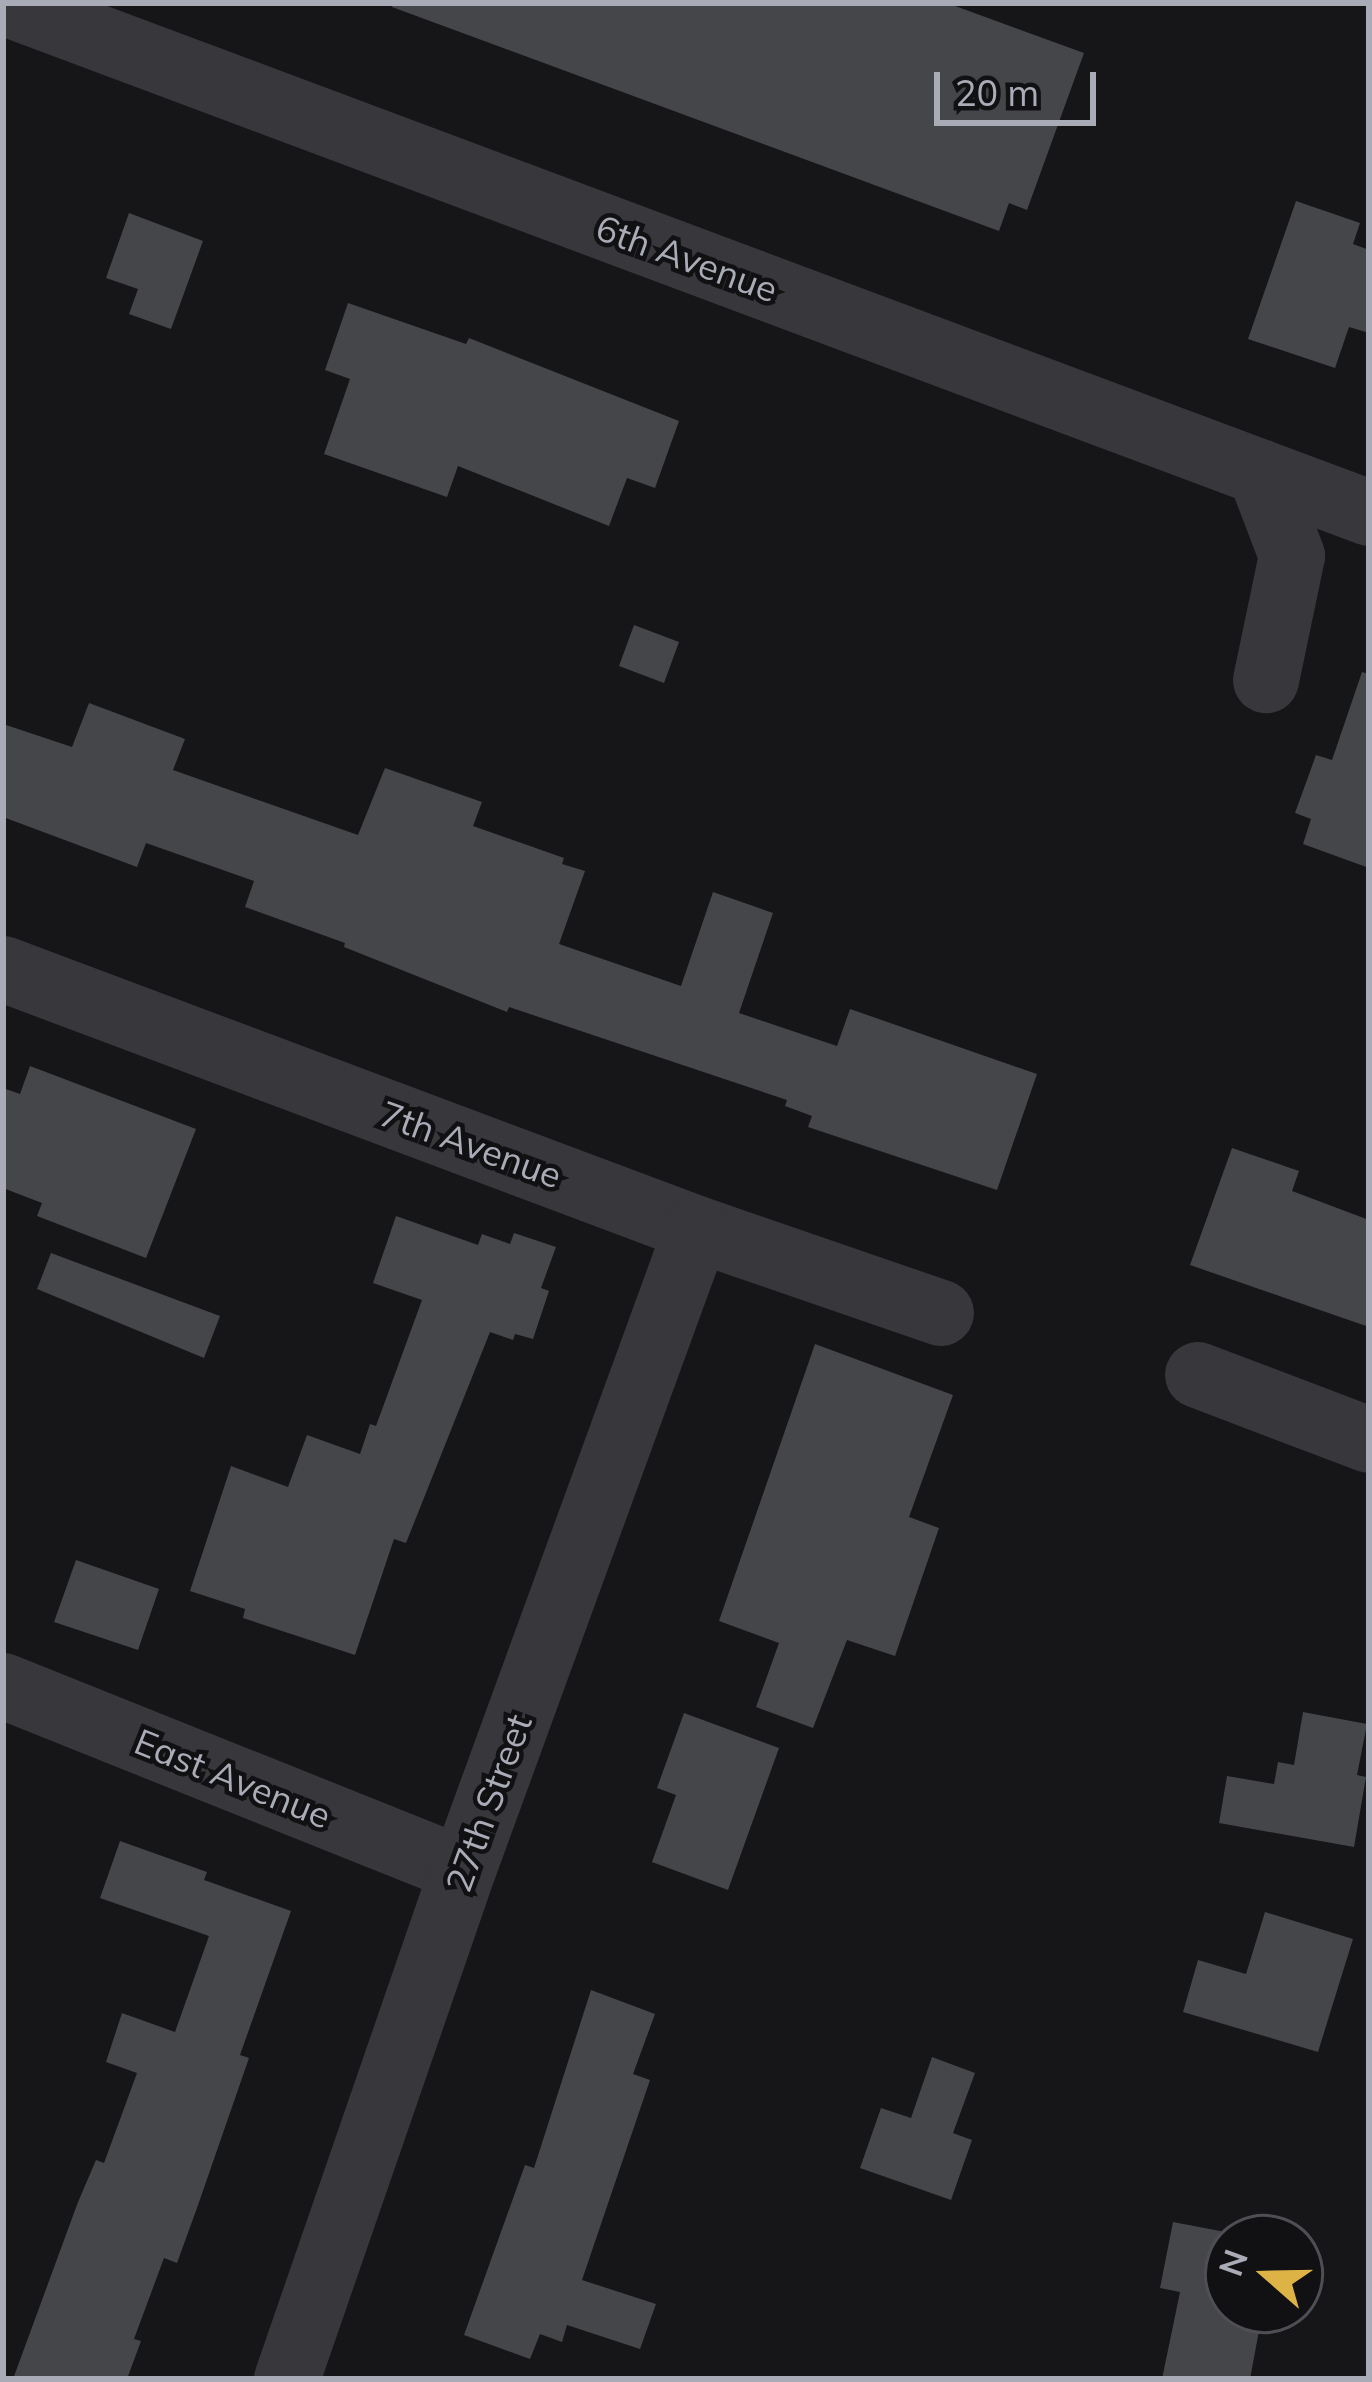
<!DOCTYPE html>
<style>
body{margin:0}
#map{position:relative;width:1372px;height:2382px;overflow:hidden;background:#161517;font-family:Mulish,sans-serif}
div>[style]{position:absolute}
.building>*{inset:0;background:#45464a}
.minor>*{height:66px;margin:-33px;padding:0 33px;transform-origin:33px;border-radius:33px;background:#37373c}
span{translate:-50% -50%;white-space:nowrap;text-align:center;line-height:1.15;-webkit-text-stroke:9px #111012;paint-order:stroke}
.street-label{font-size:36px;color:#a9acb6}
.frame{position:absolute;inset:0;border:6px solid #a9acb6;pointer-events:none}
.north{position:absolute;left:1204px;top:2214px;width:120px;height:120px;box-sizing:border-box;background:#111012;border:3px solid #4e4e54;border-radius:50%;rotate:290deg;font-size:33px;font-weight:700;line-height:48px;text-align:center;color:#a9acb6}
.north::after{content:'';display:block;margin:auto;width:42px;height:54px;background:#deb346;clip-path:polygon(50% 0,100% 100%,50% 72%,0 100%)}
.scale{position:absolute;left:934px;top:72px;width:162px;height:54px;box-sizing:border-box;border:6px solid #a9acb6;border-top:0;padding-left:15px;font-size:36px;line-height:42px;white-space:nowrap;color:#a9acb6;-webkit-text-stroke:9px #111012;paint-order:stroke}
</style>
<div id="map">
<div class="building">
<div style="clip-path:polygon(392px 3px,947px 3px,1084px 53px,1027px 210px,1009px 203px,999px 231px,392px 7px)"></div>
<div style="clip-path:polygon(1296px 201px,1360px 223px,1353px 244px,1369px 250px,1369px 333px,1349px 327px,1335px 368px,1248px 339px)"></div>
<div style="clip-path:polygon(129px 213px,203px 241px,171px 329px,129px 314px,138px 289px,106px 278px)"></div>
<div style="clip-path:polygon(348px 303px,466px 344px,469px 338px,679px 421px,655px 488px,627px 478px,609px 526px,458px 466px,447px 497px,324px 454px,350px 379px,325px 370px)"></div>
<div style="clip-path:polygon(634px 625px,679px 642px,664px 683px,619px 666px)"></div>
<div style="clip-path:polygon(1362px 672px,1369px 674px,1369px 868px,1303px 844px,1311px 819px,1295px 813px,1316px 755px,1332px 760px)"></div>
<div style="clip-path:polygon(89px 703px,185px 739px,173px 770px,358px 835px,385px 768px,482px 802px,473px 826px,564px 858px,562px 864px,585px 871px,559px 944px,681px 986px,713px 892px,773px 913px,739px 1013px,837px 1046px,850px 1009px,1037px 1074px,997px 1190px,808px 1127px,812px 1116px,785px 1106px,787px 1100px,509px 1007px,507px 1012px,344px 947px,345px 943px,245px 907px,254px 881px,146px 843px,137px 867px,3px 817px,3px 724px,72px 747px)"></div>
<div style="clip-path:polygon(30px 1066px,196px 1129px,146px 1258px,37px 1216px,42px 1203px,3px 1188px,3px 1088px,20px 1094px)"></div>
<div style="clip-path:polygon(1232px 1148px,1299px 1171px,1292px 1191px,1369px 1220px,1369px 1327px,1190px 1265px)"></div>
<div style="clip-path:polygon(396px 1216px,478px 1245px,482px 1234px,510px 1244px,514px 1233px,556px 1247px,541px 1288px,549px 1291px,533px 1339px,515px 1334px,513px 1340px,490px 1332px,406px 1543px,394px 1539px,355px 1655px,243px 1618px,245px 1609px,190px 1591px,231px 1466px,288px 1487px,307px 1435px,360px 1454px,370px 1424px,376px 1426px,422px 1300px,373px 1283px)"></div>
<div style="clip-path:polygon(51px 1253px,220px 1316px,204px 1358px,37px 1289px)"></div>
<div style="clip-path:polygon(815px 1344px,953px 1395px,909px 1517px,939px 1528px,895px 1656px,847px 1640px,813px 1728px,756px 1707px,779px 1643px,719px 1621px)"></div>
<div style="clip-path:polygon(76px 1560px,159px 1589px,138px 1650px,54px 1622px)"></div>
<div style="clip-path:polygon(1303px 1712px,1367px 1724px,1357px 1775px,1366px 1777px,1354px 1847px,1219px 1823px,1227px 1776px,1274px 1784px,1278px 1762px,1294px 1765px)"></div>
<div style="clip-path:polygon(684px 1713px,779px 1748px,728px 1890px,652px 1862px,676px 1795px,657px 1788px)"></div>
<div style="clip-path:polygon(120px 1841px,207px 1872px,204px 1880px,291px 1911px,240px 2055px,249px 2058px,197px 2208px,177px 2263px,164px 2258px,134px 2339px,141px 2341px,127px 2379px,13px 2379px,78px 2202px,96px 2160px,104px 2163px,137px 2073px,106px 2062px,122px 2013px,175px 2032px,209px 1936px,100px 1898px)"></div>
<div style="clip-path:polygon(1265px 1912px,1353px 1939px,1318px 2052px,1183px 2012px,1198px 1960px,1246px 1974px)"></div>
<div style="clip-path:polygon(591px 1990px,655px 2014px,633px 2074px,650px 2080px,582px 2280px,656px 2304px,640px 2349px,567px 2325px,562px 2342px,540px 2334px,530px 2359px,464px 2335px,525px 2165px,534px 2168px)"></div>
<div style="clip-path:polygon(932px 2057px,975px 2073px,953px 2133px,972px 2140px,951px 2200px,860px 2168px,881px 2108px,911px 2118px)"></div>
<div style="clip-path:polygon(1173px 2222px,1257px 2238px,1228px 2238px,1228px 2310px,1245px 2310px,1244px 2317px,1261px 2320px,1250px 2379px,1162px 2379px,1180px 2292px,1160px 2288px)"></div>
</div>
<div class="minor">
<div style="left:5px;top:3px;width:1456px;rotate:20.5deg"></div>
<div style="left:1260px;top:472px;width:90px;rotate:69.1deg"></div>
<div style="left:1292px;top:556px;width:127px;rotate:101.8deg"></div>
<div style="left:3px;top:969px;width:741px;rotate:20.54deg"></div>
<div style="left:697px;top:1229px;width:258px;rotate:19deg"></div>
<div style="left:1198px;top:1375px;width:183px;rotate:20.8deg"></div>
<div style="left:3px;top:1686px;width:495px;rotate:21.8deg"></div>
<div style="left:287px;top:2379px;width:539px;rotate:-70.93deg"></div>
<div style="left:463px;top:1870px;width:682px;rotate:-69.95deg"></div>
</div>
<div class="street-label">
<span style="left:687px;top:258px;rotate:20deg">6th Avenue</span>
<span style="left:471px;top:1144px;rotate:20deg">7th Avenue</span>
<span style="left:233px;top:1778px;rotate:22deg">East Avenue</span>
<span style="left:488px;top:1803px;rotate:-70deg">27th Street</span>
</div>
<div class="frame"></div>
<div class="north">N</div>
<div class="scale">20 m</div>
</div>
